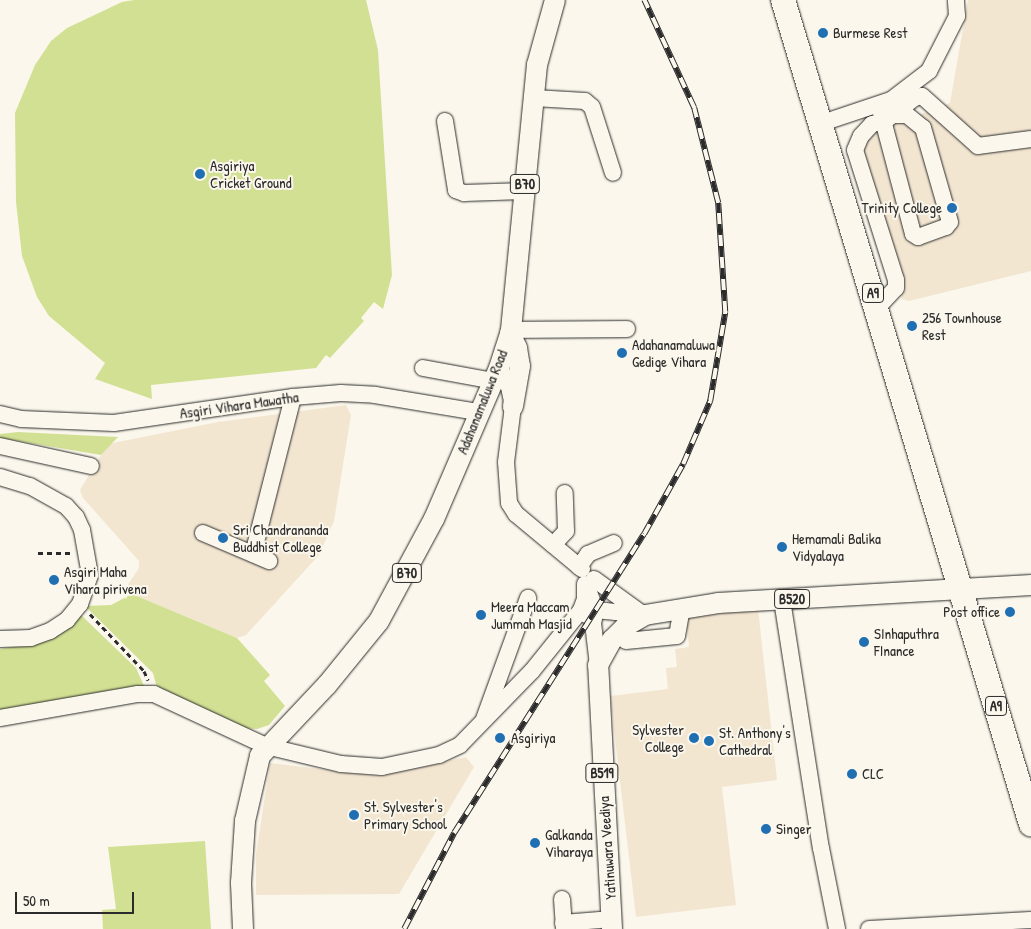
<!DOCTYPE html>
<style>
body{margin:0}
#map{position:relative;width:1031px;height:929px;overflow:hidden;background:#fbf7ec;font-family:"Patrick Hand",sans-serif}
div>[style]{position:absolute}
.built>*{inset:0;background:#f3e6d1}
.green>*{inset:0;background:#d2e094}
.path>*{height:3px;margin-top:-1.5px;transform-origin:0;background:repeating-linear-gradient(90deg,#2b2b2b 0 5px,transparent 0 9px)}
.roads{filter:drop-shadow(0 0 1px #2b2b2b) drop-shadow(0 0 1px #2b2b2b)}
.minor>*{height:16px;margin:-8px;padding:0 8px;transform-origin:8px;border-radius:8px;background:#fbf7ec}
.major>*{height:20px;margin:-10px;padding:0 10px;transform-origin:10px;border-radius:10px;background:#fbf7ec}
.highway>*{height:24px;margin:-12px;padding:0 12px;transform-origin:12px;border-radius:12px;background:#fbf7ec}
.rail>*{height:5.5px;margin-top:-2.75px;transform-origin:0;background:repeating-linear-gradient(90deg,#fbf7ec 0 11px,#2b2b2b 0 22px);box-sizing:border-box;border-block:1px solid #2b2b2b}
.dots>*{width:14px;height:14px;translate:-50% -50%;box-sizing:border-box;border:2px solid #fbf7ec;border-radius:50%}
span{translate:-50% -50%;white-space:nowrap;text-align:center;line-height:1.15;-webkit-text-stroke:4px #fbf7ec;paint-order:stroke}
.shield-label span{padding:1px 4px;background:#fbf7ec;border:1px solid;border-radius:4px;-webkit-text-stroke-width:0}
.shield-label{font-size:14px;color:#2b2b2b;font-weight:700}
.poi-label{font-size:15px;color:#2b2b2b}
.left{translate:0 -50%;text-align:left}
.right{translate:-100% -50%;text-align:right}
.street-label{font-size:15px;color:#2b2b2b}
.scale{position:absolute;left:15px;top:892px;width:119px;height:22px;box-sizing:border-box;border:2px solid #2b2b2b;border-top:0;padding-left:6px;font-size:15px;line-height:18px;white-space:nowrap;color:#2b2b2b;-webkit-text-stroke:4px #fbf7ec;paint-order:stroke}
</style>
<div id="map">
<div class="built">
<div style="clip-path:polygon(968px 0,1031px 0,1031px 271px,909px 301px,902px 299px,853px 140px,950px 103px)"></div>
<div style="clip-path:polygon(346px 405px,351px 415px,334px 521px,319px 555px,246px 635px,237px 638px,132px 594px,127px 586px,139px 568px,139px 561px,83px 498px,80px 490px,108px 444px,218px 422px)"></div>
<div style="clip-path:polygon(758px 609px,777px 780px,722px 787px,736px 905px,636px 917px,610px 696px,668px 689px,666px 668px,677px 667px,675px 649px,689px 647px,686px 617px)"></div>
<div style="clip-path:polygon(466px 757px,474px 767px,399px 894px,256px 895px,256px 854px,270px 763px,379px 776px)"></div>
</div>
<div class="green">
<div style="clip-path:polygon(134px 0,366px 0,378px 50px,392px 275px,383px 309px,374px 302px,361px 318px,364px 321px,330px 358px,326px 355px,316px 368px,151px 385px,152px 399px,95px 379px,105px 363px,49px 316px,37px 297px,22px 256px,16px 202px,15px 113px,35px 65px,51px 41px,67px 28px,122px 2px)"></div>
<div style="clip-path:polygon(18px 432px,118px 437px,101px 455px,0 438px,0 434px)"></div>
<div style="clip-path:polygon(132px 594px,237px 638px,270px 675px,264px 681px,285px 706px,269px 725px,257px 729px,240px 728px,158px 692px,153px 673px,85px 606px,111px 605px)"></div>
<div style="clip-path:polygon(79px 613px,136px 668px,145px 688px,0 712px,0 649px,44px 641px)"></div>
<div style="clip-path:polygon(205px 841px,211px 929px,103px 929px,102px 910px,116px 909px,108px 847px)"></div>
</div>
<div class="path">
<div style="left:38px;top:553px;width:33px"></div>
<div style="left:90px;top:614px;width:79px;rotate:46.5deg"></div>
<div style="left:144px;top:671px;width:10px;rotate:66deg"></div>
</div>
<div class="roads">
<div class="minor">
<div style="left:534px;top:98px;width:51px;rotate:3.4deg"></div>
<div style="left:585px;top:101px;width:9px;rotate:41deg"></div>
<div style="left:592px;top:107px;width:69px;rotate:72.3deg"></div>
<div style="left:879px;top:105px;width:133px;rotate:75.2deg"></div>
<div style="left:913px;top:234px;width:6px;rotate:31deg"></div>
<div style="left:918px;top:237px;width:30px;rotate:-20deg"></div>
<div style="left:946px;top:227px;width:6px;rotate:-51deg"></div>
<div style="left:950px;top:222px;width:98px;rotate:-106deg"></div>
<div style="left:923px;top:128px;width:21px;rotate:-141deg"></div>
<div style="left:907px;top:115px;width:13px;rotate:180deg"></div>
<div style="left:445px;top:121px;width:70px;rotate:80.9deg"></div>
<div style="left:456px;top:190px;width:9px;rotate:21deg"></div>
<div style="left:464px;top:193px;width:60px;rotate:-1.9deg"></div>
<div style="left:822px;top:123px;width:73px;rotate:-18.4deg"></div>
<div style="left:891px;top:100px;width:48px;rotate:-37.3deg"></div>
<div style="left:929px;top:71px;width:62px;rotate:-63deg"></div>
<div style="left:957px;top:16px;width:16px;rotate:-94deg"></div>
<div style="left:878px;top:307px;width:26px;rotate:-47deg"></div>
<div style="left:896px;top:288px;width:8px;rotate:-90deg"></div>
<div style="left:896px;top:280px;width:136px;rotate:-107.5deg"></div>
<div style="left:855px;top:150px;width:15px;rotate:-67deg"></div>
<div style="left:861px;top:136px;width:16px;rotate:-47deg"></div>
<div style="left:872px;top:124px;width:13px;rotate:-13deg"></div>
<div style="left:885px;top:121px;width:37px;rotate:-38deg"></div>
<div style="left:914px;top:98px;width:8px;rotate:-14deg"></div>
<div style="left:922px;top:96px;width:75px;rotate:41.8deg"></div>
<div style="left:978px;top:146px;width:53px;rotate:-7.5deg"></div>
<div style="left:511px;top:330px;width:116px;rotate:-0.5deg"></div>
<div style="left:423px;top:368px;width:72px;rotate:10.4deg"></div>
<div style="left:499px;top:368px;width:21px;rotate:62deg"></div>
<div style="left:509px;top:387px;width:19px;rotate:78deg"></div>
<div style="left:513px;top:406px;width:56px;rotate:97.1deg"></div>
<div style="left:506px;top:462px;width:41px;rotate:85.8deg"></div>
<div style="left:509px;top:503px;width:13px;rotate:58deg"></div>
<div style="left:516px;top:514px;width:86px;rotate:39.8deg"></div>
<div style="left:0;top:414px;width:22px;rotate:13deg"></div>
<div style="left:21px;top:419px;width:93px;rotate:2.5deg"></div>
<div style="left:114px;top:423px;width:181px;rotate:-8.3deg"></div>
<div style="left:293px;top:397px;width:48px;rotate:-4.8deg"></div>
<div style="left:341px;top:393px;width:34px;rotate:3deg"></div>
<div style="left:375px;top:395px;width:104px;rotate:9.4deg"></div>
<div style="left:0;top:446px;width:93px;rotate:12.4deg"></div>
<div style="left:0;top:477px;width:31px;rotate:17deg"></div>
<div style="left:30px;top:486px;width:41px;rotate:29.1deg"></div>
<div style="left:66px;top:506px;width:15px;rotate:48deg"></div>
<div style="left:76px;top:517px;width:14px;rotate:65deg"></div>
<div style="left:82px;top:530px;width:46px;rotate:79.9deg"></div>
<div style="left:90px;top:575px;width:31px;rotate:109deg"></div>
<div style="left:80px;top:604px;width:21px;rotate:129deg"></div>
<div style="left:67px;top:620px;width:20px;rotate:147deg"></div>
<div style="left:50px;top:631px;width:20px;rotate:160deg"></div>
<div style="left:31px;top:638px;width:31px;rotate:178deg"></div>
<div style="left:203px;top:533px;width:72px;rotate:23deg"></div>
<div style="left:553px;top:545px;width:19px;rotate:-47deg"></div>
<div style="left:566px;top:531px;width:38px;rotate:-92deg"></div>
<div style="left:253px;top:554px;width:162px;rotate:-75.7deg"></div>
<div style="left:579px;top:567px;width:16px;rotate:-55deg"></div>
<div style="left:588px;top:554px;width:28px;rotate:-23deg"></div>
<div style="left:594px;top:579px;width:58px;rotate:35.9deg"></div>
<div style="left:587px;top:587px;width:25px;rotate:69deg"></div>
<div style="left:596px;top:610px;width:13px;rotate:103deg"></div>
<div style="left:593px;top:623px;width:42px;rotate:83.2deg"></div>
<div style="left:782px;top:600px;width:251px;rotate:81.1deg"></div>
<div style="left:821px;top:848px;width:83px;rotate:78.8deg"></div>
<div style="left:586px;top:615px;width:11px;rotate:-27deg"></div>
<div style="left:596px;top:610px;width:49px;rotate:5.8deg"></div>
<div style="left:626px;top:641px;width:51px;rotate:-5.6deg"></div>
<div style="left:677px;top:636px;width:28px;rotate:-80deg"></div>
<div style="left:0;top:718px;width:140px;rotate:-9.9deg"></div>
<div style="left:138px;top:694px;width:16px"></div>
<div style="left:154px;top:694px;width:123px;rotate:24.9deg"></div>
<div style="left:266px;top:746px;width:77px;rotate:13.5deg"></div>
<div style="left:341px;top:764px;width:41px;rotate:4.2deg"></div>
<div style="left:382px;top:767px;width:58px;rotate:-11.9deg"></div>
<div style="left:439px;top:755px;width:23px;rotate:-25deg"></div>
<div style="left:460px;top:745px;width:103px;rotate:-45.8deg"></div>
<div style="left:532px;top:671px;width:78px;rotate:-51.2deg"></div>
<div style="left:581px;top:610px;width:12px;rotate:-70deg"></div>
<div style="left:585px;top:599px;width:15px;rotate:-90deg"></div>
<div style="left:484px;top:719px;width:129px;rotate:-70deg"></div>
<div style="left:562px;top:899px;width:30px;rotate:86deg"></div>
<div style="left:563px;top:923px;width:49px;rotate:-4.7deg"></div>
<div style="left:869px;top:929px;width:162px;rotate:-3.2deg"></div>
</div>
<div class="major">
<div style="left:510px;top:333px;width:17px;rotate:65deg"></div>
<div style="left:517px;top:348px;width:18px;rotate:81deg"></div>
<div style="left:520px;top:366px;width:41px;rotate:99.9deg"></div>
<div style="left:243px;top:929px;width:46px;rotate:-92.5deg"></div>
<div style="left:241px;top:883px;width:62px;rotate:-86.3deg"></div>
<div style="left:245px;top:821px;width:67px;rotate:-77deg"></div>
<div style="left:260px;top:756px;width:98px;rotate:-46.7deg"></div>
<div style="left:327px;top:685px;width:82px;rotate:-50.9deg"></div>
<div style="left:379px;top:621px;width:116px;rotate:-61.7deg"></div>
<div style="left:434px;top:519px;width:164px;rotate:-66.7deg"></div>
<div style="left:499px;top:368px;width:40px;rotate:-72deg"></div>
<div style="left:511px;top:330px;width:266px;rotate:-84.4deg"></div>
<div style="left:537px;top:65px;width:67px;rotate:-74.5deg"></div>
<div style="left:612px;top:929px;width:264px;rotate:-93deg"></div>
<div style="left:598px;top:665px;width:29px;rotate:-61deg"></div>
<div style="left:612px;top:640px;width:20px;rotate:-45deg"></div>
<div style="left:626px;top:626px;width:22px;rotate:-30deg"></div>
<div style="left:645px;top:615px;width:74px;rotate:-9.3deg"></div>
<div style="left:718px;top:603px;width:314px;rotate:-3.3deg"></div>
</div>
<div class="highway">
<div style="left:783px;top:0;width:861px;rotate:73.25deg"></div>
</div>
</div>
<div class="rail">
<div style="left:404px;top:929px;width:108px;rotate:-62.5deg"></div>
<div style="left:454px;top:833px;width:354px;rotate:-57.6deg"></div>
<div style="left:644px;top:534px;width:80px;rotate:-60.9deg"></div>
<div style="left:683px;top:464px;width:69px;rotate:-66.8deg"></div>
<div style="left:710px;top:401px;width:90px;rotate:-80.4deg"></div>
<div style="left:725px;top:312px;width:109px;rotate:-93.7deg"></div>
<div style="left:718px;top:203px;width:98px;rotate:-104.2deg"></div>
<div style="left:694px;top:108px;width:119px;rotate:-114.8deg"></div>
</div>
<div class="dots">
<div style="left:823px;top:33px;background:#1f6fb2"></div>
<div style="left:200px;top:174px;background:#1f6fb2"></div>
<div style="left:952px;top:208px;background:#1f6fb2"></div>
<div style="left:912px;top:326px;background:#1f6fb2"></div>
<div style="left:622px;top:353px;background:#1f6fb2"></div>
<div style="left:223px;top:538px;background:#1f6fb2"></div>
<div style="left:782px;top:547px;background:#1f6fb2"></div>
<div style="left:54px;top:580px;background:#1f6fb2"></div>
<div style="left:1010px;top:612px;background:#1f6fb2"></div>
<div style="left:481px;top:615px;background:#1f6fb2"></div>
<div style="left:864px;top:642px;background:#1f6fb2"></div>
<div style="left:500px;top:738px;background:#1f6fb2"></div>
<div style="left:694px;top:738px;background:#1f6fb2"></div>
<div style="left:709px;top:741px;background:#1f6fb2"></div>
<div style="left:852px;top:774px;background:#1f6fb2"></div>
<div style="left:354px;top:815px;background:#1f6fb2"></div>
<div style="left:766px;top:829px;background:#1f6fb2"></div>
<div style="left:535px;top:843px;background:#1f6fb2"></div>
</div>
<div class="shield-label">
<span style="left:525px;top:184px">B70</span>
<span style="left:873px;top:293px">A9</span>
<span style="left:407px;top:573px">B70</span>
<span style="left:792px;top:599px">B520</span>
<span style="left:996px;top:706px">A9</span>
<span style="left:602px;top:773px">B519</span>
</div>
<div class="poi-label">
<span class="left" style="left:833px;top:33px">Burmese Rest</span>
<span class="left" style="left:210px;top:174px">Asgiriya<br>Cricket Ground</span>
<span class="right" style="left:942px;top:208px">Trinity College</span>
<span class="left" style="left:922px;top:326px">256 Townhouse<br>Rest</span>
<span class="left" style="left:632px;top:353px">Adahanamaluwa<br>Gedige Vihara</span>
<span class="left" style="left:233px;top:538px">Sri Chandrananda<br>Buddhist College</span>
<span class="left" style="left:792px;top:547px">Hemamali Balika<br>Vidyalaya</span>
<span class="left" style="left:64px;top:580px">Asgiri Maha<br>Vihara pirivena</span>
<span class="left" style="left:491px;top:615px">Meera Maccam<br>Jummah Masjid</span>
<span class="right" style="left:1000px;top:612px">Post office</span>
<span class="left" style="left:874px;top:642px">SInhaputhra<br>FInance</span>
<span class="right" style="left:684px;top:738px">Sylvester<br>College</span>
<span class="left" style="left:719px;top:741px">St. Anthony's<br>Cathedral</span>
<span class="left" style="left:511px;top:738px">Asgiriya</span>
<span class="left" style="left:862px;top:774px">CLC</span>
<span class="left" style="left:364px;top:815px">St. Sylvester's<br>Primary School</span>
<span class="left" style="left:776px;top:829px">Singer</span>
<span class="left" style="left:545px;top:843px">Galkanda<br>Viharaya</span>
</div>
<div class="street-label">
<span style="left:482px;top:402px;rotate:-68deg">Adahanamaluwa Road</span>
<span style="left:239px;top:405px;rotate:-8deg">Asgiri Vihara Mawatha</span>
<span style="left:607px;top:848px;rotate:-94deg">Yatinuwara Veediya</span>
</div>
<div class="scale">50 m</div>
</div>
